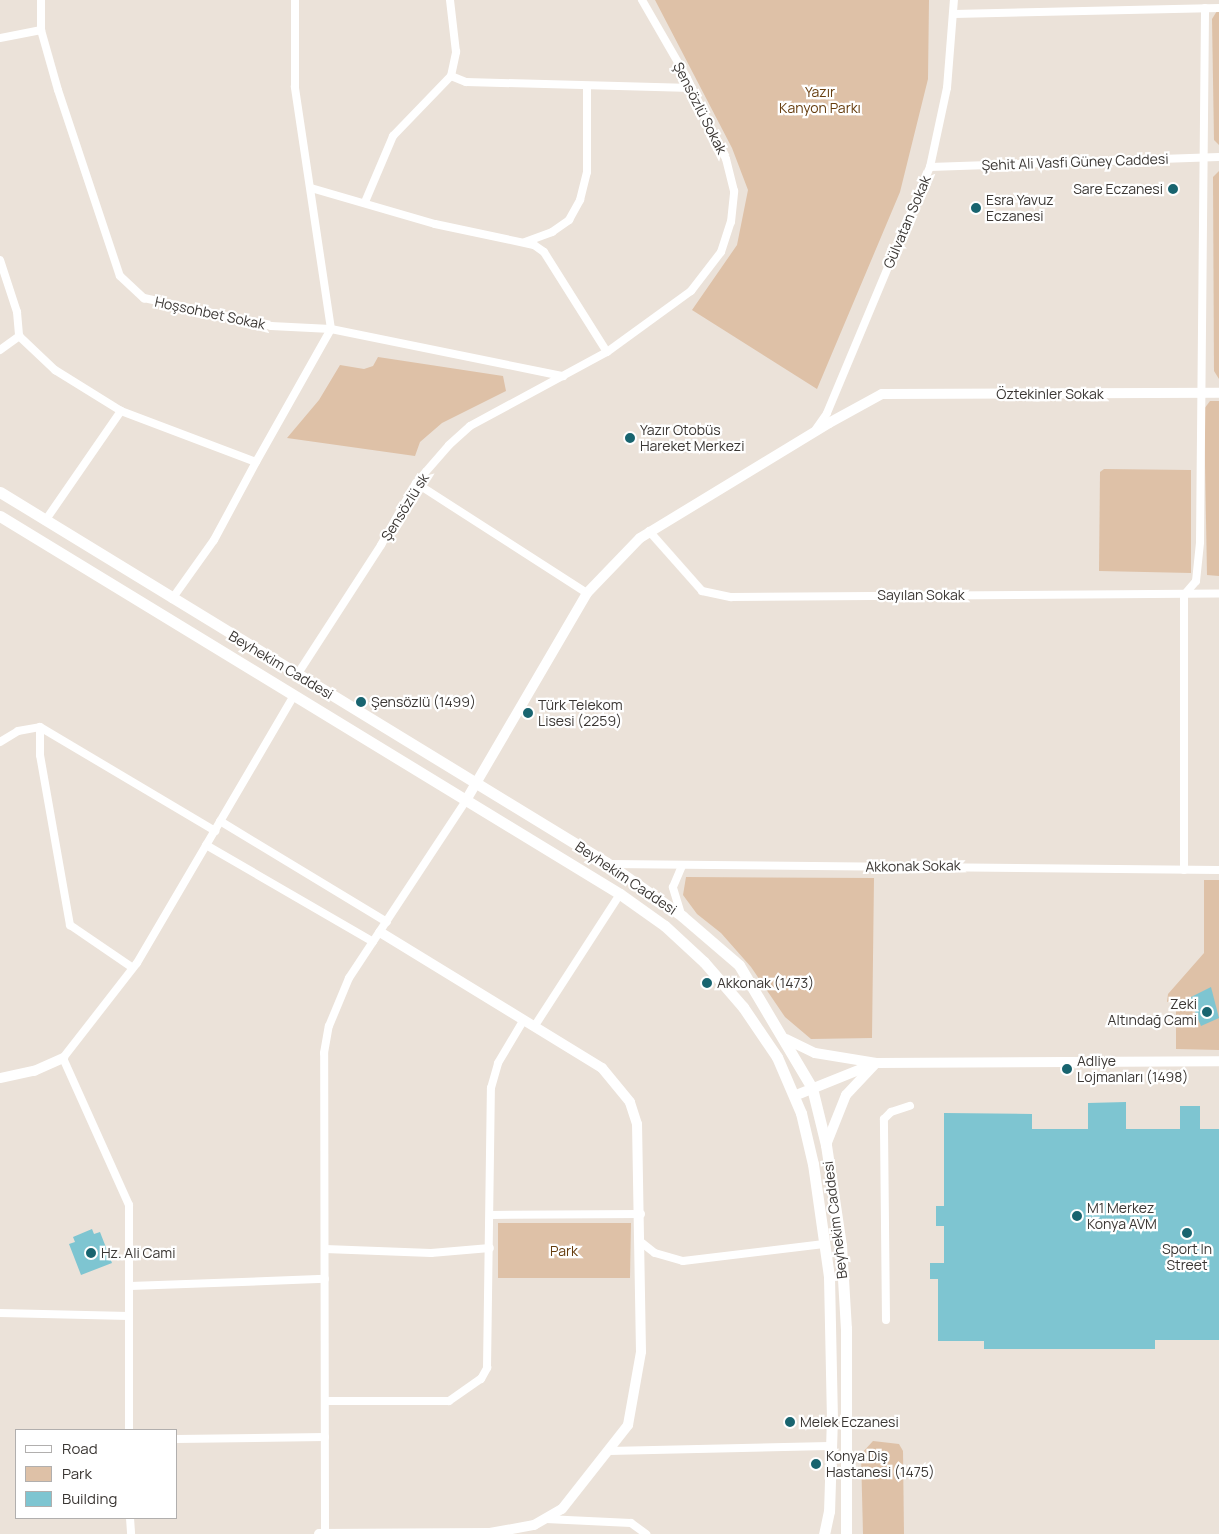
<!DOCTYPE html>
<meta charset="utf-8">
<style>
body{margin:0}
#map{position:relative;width:1219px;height:1534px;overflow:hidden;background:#ebe2d9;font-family:Manrope,sans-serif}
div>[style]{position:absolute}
.green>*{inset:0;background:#dec1a7}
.building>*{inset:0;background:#7ec5d1}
.minor>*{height:8px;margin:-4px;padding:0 4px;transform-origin:4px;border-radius:4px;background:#fff}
.tertiary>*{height:10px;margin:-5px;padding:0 5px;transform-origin:5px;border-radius:5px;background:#fff}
.secondary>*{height:11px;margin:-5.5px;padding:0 5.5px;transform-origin:5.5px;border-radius:5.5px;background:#fff}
.dots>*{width:14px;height:14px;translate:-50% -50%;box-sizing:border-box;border:2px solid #fff;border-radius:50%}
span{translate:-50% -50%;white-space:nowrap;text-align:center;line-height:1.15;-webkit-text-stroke:4.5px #fff;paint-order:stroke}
.park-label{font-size:14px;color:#663d0e}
.street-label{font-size:14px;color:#3b3734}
.poi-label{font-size:14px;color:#3b3734}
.right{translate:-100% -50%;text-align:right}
.left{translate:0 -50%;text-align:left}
.legend{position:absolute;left:15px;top:1429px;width:162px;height:90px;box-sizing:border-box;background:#fff;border:1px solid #b1afae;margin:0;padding:6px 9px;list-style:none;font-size:15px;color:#3b3734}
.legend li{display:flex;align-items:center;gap:10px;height:25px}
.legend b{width:25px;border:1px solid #b1afae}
</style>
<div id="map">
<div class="green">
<div style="clip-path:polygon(655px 0,929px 0,928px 79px,900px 192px,817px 389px,692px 310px,737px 245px,748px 190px,732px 148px)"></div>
<div style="clip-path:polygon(1217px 11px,1219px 11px,1219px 145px,1214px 140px,1212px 19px)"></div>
<div style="clip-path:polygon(1219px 171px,1219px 379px,1214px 371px,1213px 177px)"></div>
<div style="clip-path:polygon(378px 357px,503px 376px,506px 391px,442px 423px,420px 442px,415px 456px,287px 438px,319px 400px,340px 365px,364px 369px,373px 366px)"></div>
<div style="clip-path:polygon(1210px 401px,1219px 401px,1219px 576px,1207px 575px,1204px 409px)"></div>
<div style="clip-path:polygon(1104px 469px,1191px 470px,1191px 573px,1099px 571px,1100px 472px)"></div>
<div style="clip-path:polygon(686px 877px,874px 878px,872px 1038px,811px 1039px,785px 1017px,751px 967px,721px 933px,697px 914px,683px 895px)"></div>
<div style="clip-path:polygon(1204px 880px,1219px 880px,1219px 1050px,1176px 1049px,1176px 999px,1167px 1002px,1168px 994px,1204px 953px)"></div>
<div style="clip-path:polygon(498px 1223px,631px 1223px,630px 1278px,498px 1278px)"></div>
<div style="clip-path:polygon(873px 1441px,899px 1444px,903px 1451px,904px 1534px,863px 1534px,861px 1454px)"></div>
</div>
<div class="building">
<div style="clip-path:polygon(1211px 987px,1219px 1018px,1201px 1026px,1189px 998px)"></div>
<div style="clip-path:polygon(1126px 1102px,1126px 1129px,1180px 1129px,1180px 1106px,1200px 1106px,1200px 1129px,1219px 1129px,1219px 1340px,1155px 1340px,1155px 1349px,984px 1349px,984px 1341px,938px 1341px,938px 1279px,930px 1279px,930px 1263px,944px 1263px,944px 1226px,936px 1226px,936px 1206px,944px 1206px,944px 1113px,1032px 1114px,1032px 1129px,1088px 1129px,1088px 1103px)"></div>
<div style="clip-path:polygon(92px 1229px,94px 1234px,100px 1232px,112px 1263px,81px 1275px,69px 1244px,75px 1242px,73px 1237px)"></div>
</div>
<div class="minor">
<div style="left:41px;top:0;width:30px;rotate:90deg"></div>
<div style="left:41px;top:30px;width:62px;rotate:74.2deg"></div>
<div style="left:58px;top:90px;width:196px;rotate:71.6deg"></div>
<div style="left:120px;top:276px;width:33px;rotate:43deg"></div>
<div style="left:144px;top:298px;width:130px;rotate:12.4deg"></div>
<div style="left:271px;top:326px;width:60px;rotate:2.9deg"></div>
<div style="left:331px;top:329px;width:237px;rotate:11.5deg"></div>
<div style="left:954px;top:14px;width:265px;rotate:-1.3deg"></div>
<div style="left:0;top:38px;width:42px;rotate:-11deg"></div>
<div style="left:451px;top:76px;width:16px;rotate:22deg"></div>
<div style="left:466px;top:82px;width:226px;rotate:1.5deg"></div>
<div style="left:930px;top:167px;width:289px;rotate:-2deg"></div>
<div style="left:311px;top:188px;width:129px;rotate:16.2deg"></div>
<div style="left:435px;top:224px;width:101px;rotate:12deg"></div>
<div style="left:534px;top:245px;width:12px;rotate:35deg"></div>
<div style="left:544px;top:252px;width:118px;rotate:57.8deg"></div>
<div style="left:607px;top:352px;width:104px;rotate:-36deg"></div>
<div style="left:691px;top:291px;width:49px;rotate:-52.4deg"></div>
<div style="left:721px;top:252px;width:32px;rotate:-72deg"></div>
<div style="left:731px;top:222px;width:31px;rotate:-84deg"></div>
<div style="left:734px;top:191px;width:33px;rotate:-104deg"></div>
<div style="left:726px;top:159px;width:90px;rotate:-115.7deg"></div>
<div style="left:687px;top:78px;width:90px;rotate:-120deg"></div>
<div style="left:365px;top:202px;width:72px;rotate:-67deg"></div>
<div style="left:393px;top:136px;width:83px;rotate:-46deg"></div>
<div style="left:451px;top:76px;width:25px;rotate:-78deg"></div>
<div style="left:456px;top:52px;width:52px;rotate:-96.6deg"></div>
<div style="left:525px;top:242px;width:29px;rotate:-20deg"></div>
<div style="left:552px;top:232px;width:21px;rotate:-35deg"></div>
<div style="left:569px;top:220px;width:23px;rotate:-61deg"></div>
<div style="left:580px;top:200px;width:29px;rotate:-76deg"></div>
<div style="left:587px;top:172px;width:85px;rotate:-90deg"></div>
<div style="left:0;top:260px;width:55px;rotate:71.9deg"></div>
<div style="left:17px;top:312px;width:24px;rotate:85deg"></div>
<div style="left:19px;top:336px;width:50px;rotate:43.4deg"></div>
<div style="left:55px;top:370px;width:78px;rotate:31.8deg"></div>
<div style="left:121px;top:411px;width:144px;rotate:20.7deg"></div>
<div style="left:256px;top:462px;width:153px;rotate:-60.6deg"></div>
<div style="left:331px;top:329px;width:245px;rotate:-98.5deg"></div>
<div style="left:295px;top:87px;width:87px;rotate:-90deg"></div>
<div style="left:0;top:350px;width:24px;rotate:-36deg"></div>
<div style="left:816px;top:429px;width:19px;rotate:-55deg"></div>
<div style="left:827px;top:413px;width:267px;rotate:-67.3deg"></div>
<div style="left:930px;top:167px;width:81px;rotate:-77.9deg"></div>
<div style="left:947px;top:88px;width:88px;rotate:-85.5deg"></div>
<div style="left:416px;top:483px;width:203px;rotate:32.8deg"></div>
<div style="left:45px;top:521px;width:134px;rotate:-55.4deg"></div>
<div style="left:649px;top:531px;width:80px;rotate:48.5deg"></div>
<div style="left:702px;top:591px;width:30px;rotate:12deg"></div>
<div style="left:731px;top:597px;width:488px;rotate:-0.4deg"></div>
<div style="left:172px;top:599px;width:72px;rotate:-54.6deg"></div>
<div style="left:214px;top:540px;width:89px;rotate:-61.7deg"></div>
<div style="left:297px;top:675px;width:155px;rotate:-57.1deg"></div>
<div style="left:381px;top:545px;width:71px;rotate:-60.6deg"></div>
<div style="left:416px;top:483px;width:50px;rotate:-49deg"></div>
<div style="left:449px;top:445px;width:28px;rotate:-42deg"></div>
<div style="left:470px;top:426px;width:156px;rotate:-28.4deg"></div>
<div style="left:40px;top:727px;width:28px;rotate:90deg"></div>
<div style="left:40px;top:755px;width:173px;rotate:80deg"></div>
<div style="left:70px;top:925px;width:76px;rotate:34.3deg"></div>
<div style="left:0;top:742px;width:21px;rotate:-31deg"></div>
<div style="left:18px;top:731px;width:22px;rotate:-10deg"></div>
<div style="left:40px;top:727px;width:204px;rotate:30.7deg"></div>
<div style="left:220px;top:821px;width:195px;rotate:31.2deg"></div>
<div style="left:206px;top:845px;width:193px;rotate:30.1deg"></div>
<div style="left:609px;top:864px;width:610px;rotate:0.56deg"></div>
<div style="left:1184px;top:870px;width:275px;rotate:-90deg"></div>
<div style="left:1184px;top:595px;width:18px;rotate:-49deg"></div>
<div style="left:1196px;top:581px;width:39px;rotate:-84deg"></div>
<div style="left:1200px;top:542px;width:534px;rotate:-89.46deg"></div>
<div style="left:681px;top:914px;width:28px;rotate:-107deg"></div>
<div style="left:673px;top:887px;width:23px;rotate:-67deg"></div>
<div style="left:534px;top:1027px;width:158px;rotate:-57.1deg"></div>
<div style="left:490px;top:1215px;width:151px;rotate:-0.4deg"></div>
<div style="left:642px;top:1243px;width:16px;rotate:38deg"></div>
<div style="left:655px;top:1253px;width:29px;rotate:16deg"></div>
<div style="left:683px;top:1261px;width:142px;rotate:-6.9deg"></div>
<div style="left:325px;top:1249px;width:106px;rotate:2.2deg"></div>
<div style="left:431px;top:1253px;width:59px;rotate:-4.8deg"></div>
<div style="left:130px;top:1286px;width:195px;rotate:-2.1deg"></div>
<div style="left:0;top:1313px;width:129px;rotate:1.3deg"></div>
<div style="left:886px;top:1320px;width:201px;rotate:-90.6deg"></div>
<div style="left:884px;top:1119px;width:10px;rotate:-45deg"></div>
<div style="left:891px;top:1112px;width:20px;rotate:-18deg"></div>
<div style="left:325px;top:1401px;width:124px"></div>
<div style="left:449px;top:1401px;width:39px;rotate:-35deg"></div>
<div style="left:481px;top:1379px;width:13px;rotate:-61deg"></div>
<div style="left:487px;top:1368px;width:280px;rotate:-89.2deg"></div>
<div style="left:491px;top:1088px;width:26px;rotate:-74deg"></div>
<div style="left:498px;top:1063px;width:49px;rotate:-59.2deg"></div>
<div style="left:129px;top:1430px;width:225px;rotate:-90deg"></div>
<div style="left:129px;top:1205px;width:161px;rotate:-114.2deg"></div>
<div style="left:63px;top:1058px;width:120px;rotate:-52.1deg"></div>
<div style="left:137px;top:963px;width:308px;rotate:-59.6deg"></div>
<div style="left:176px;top:1439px;width:149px;rotate:-0.8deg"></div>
<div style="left:609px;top:1451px;width:220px;rotate:-1.3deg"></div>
<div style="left:130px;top:1518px;width:16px;rotate:86deg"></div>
<div style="left:546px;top:1519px;width:85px;rotate:2.7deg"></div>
<div style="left:631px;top:1523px;width:19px;rotate:36deg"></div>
<div style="left:325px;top:1531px;width:478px;rotate:-90.1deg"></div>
<div style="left:324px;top:1053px;width:27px;rotate:-80deg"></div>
<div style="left:329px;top:1026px;width:52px;rotate:-67.4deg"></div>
<div style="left:349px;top:978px;width:211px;rotate:-56.6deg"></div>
</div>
<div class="tertiary">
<div style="left:465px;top:802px;width:242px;rotate:-59.7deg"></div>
<div style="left:587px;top:593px;width:76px;rotate:-46.1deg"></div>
<div style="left:640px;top:538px;width:221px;rotate:-31.3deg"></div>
<div style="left:829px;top:423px;width:60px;rotate:-28.7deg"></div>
<div style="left:882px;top:394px;width:337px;rotate:-0.2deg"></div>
<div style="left:786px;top:1039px;width:32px;rotate:26deg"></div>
<div style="left:815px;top:1053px;width:62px;rotate:9.3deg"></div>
<div style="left:876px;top:1063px;width:44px;rotate:133.2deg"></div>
<div style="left:846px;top:1095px;width:54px;rotate:111.8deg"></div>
<div style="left:0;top:1078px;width:35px;rotate:-12deg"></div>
<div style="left:34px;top:1071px;width:32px;rotate:-24deg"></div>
<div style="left:794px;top:1096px;width:88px;rotate:-21.9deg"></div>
<div style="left:876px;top:1063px;width:343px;rotate:-0.3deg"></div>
<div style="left:319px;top:1534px;width:171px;rotate:-0.3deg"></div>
<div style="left:490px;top:1533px;width:45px;rotate:-10.3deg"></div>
<div style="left:534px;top:1525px;width:32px;rotate:-30deg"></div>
<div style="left:562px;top:1509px;width:107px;rotate:-51.8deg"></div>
<div style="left:628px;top:1425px;width:74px;rotate:-79.9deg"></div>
<div style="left:641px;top:1352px;width:228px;rotate:-91deg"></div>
<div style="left:637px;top:1124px;width:23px;rotate:-108deg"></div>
<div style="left:630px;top:1102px;width:44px;rotate:-129.5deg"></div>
<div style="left:602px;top:1068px;width:260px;rotate:-148.5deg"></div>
</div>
<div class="secondary">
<div style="left:0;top:492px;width:711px;rotate:31.43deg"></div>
<div style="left:607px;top:863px;width:92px;rotate:35.2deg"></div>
<div style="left:682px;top:916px;width:75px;rotate:40.7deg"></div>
<div style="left:739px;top:965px;width:143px;rotate:59.3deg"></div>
<div style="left:812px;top:1088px;width:59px;rotate:76.2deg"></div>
<div style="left:826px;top:1145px;width:101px;rotate:81.5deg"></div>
<div style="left:841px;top:1245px;width:83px;rotate:86.6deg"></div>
<div style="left:846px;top:1328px;width:206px;rotate:90deg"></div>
<div style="left:0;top:516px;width:726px;rotate:31.37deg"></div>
<div style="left:620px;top:894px;width:55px;rotate:35.4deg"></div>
<div style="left:665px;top:926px;width:53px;rotate:42.7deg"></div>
<div style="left:704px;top:962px;width:60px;rotate:49.1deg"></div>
<div style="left:743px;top:1007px;width:60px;rotate:55.8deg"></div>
<div style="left:777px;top:1057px;width:61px;rotate:66.8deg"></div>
<div style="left:801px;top:1113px;width:52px;rotate:76.8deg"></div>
<div style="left:813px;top:1164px;width:114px;rotate:81.9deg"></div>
<div style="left:829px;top:1277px;width:140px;rotate:88.8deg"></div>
<div style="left:832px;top:1417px;width:94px;rotate:91.8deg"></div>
<div style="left:829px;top:1511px;width:24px;rotate:102deg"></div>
</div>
<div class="dots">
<div style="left:1173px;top:189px;background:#18646f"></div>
<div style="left:976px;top:208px;background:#18646f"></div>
<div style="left:630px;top:438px;background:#18646f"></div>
<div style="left:361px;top:702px;background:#18646f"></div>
<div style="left:528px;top:713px;background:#18646f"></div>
<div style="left:707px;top:983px;background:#18646f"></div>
<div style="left:1207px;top:1012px;background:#18646f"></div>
<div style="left:1067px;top:1069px;background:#18646f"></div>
<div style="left:1077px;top:1216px;background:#18646f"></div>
<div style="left:1187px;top:1233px;background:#18646f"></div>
<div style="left:91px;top:1253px;background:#18646f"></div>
<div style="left:790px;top:1422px;background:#18646f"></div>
<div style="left:816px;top:1464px;background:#18646f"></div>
</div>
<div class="park-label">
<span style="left:820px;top:100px">Yazır<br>Kanyon Parkı</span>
<span style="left:564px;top:1251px">Park</span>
</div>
<div class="street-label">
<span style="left:700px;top:108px;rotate:63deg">Şensözlü Sokak</span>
<span style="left:1075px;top:162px;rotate:-2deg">Şehit Ali Vasfi Güney Caddesi</span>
<span style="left:907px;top:222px;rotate:-67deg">Gülvatan Sokak</span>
<span style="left:210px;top:313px;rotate:12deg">Hoşsohbet Sokak</span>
<span style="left:1050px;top:394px">Öztekinler Sokak</span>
<span style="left:405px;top:507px;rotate:-58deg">Şensözlü sk</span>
<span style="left:921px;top:595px">Sayılan Sokak</span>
<span style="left:281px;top:665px;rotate:31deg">Beyhekim Caddesi</span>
<span style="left:913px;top:866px;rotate:-1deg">Akkonak Sokak</span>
<span style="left:626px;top:878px;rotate:34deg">Beyhekim Caddesi</span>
<span style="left:835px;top:1220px;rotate:-97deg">Beyhekim Caddesi</span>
</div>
<div class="poi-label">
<span class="right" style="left:1163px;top:189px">Sare Eczanesi</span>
<span class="left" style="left:986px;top:208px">Esra Yavuz<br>Eczanesi</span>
<span class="left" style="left:640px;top:438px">Yazır Otobüs<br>Hareket Merkezi</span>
<span class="left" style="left:371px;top:702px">Şensözlü (1499)</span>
<span class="left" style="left:538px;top:713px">Türk Telekom<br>Lisesi (2259)</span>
<span class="left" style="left:717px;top:983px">Akkonak (1473)</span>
<span class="right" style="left:1197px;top:1012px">Zeki<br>Altındağ Cami</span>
<span class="left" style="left:1077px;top:1069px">Adliye<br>Lojmanları (1498)</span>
<span class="left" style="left:1087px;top:1216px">M1 Merkez<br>Konya AVM</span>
<span style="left:1187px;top:1257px">Sport In<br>Street</span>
<span class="left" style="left:101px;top:1253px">Hz. Ali Cami</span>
<span class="left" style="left:800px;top:1422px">Melek Eczanesi</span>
<span class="left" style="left:826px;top:1464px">Konya Diş<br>Hastanesi (1475)</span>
</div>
<ul class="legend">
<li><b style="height:6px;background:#fff"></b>Road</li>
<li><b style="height:14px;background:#dec1a7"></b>Park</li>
<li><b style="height:14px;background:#7ec5d1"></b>Building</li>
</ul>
</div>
